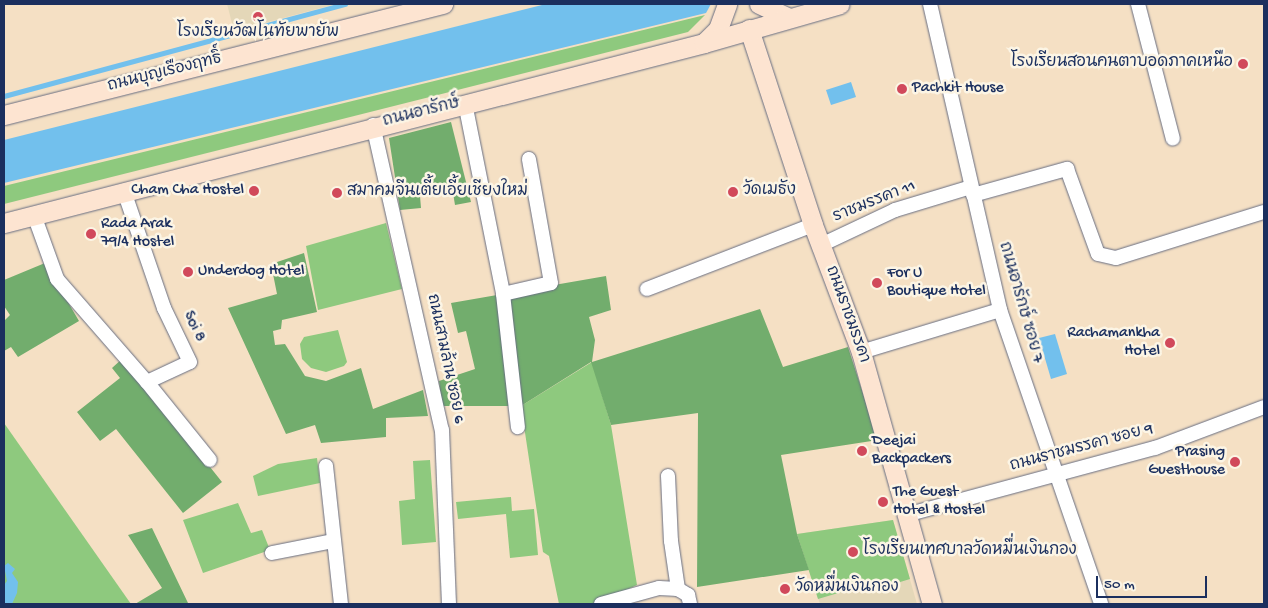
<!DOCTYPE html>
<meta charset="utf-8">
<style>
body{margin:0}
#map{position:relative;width:1268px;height:608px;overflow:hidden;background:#f5e0c4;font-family:"Gochi Hand","Playpen Sans Thai",sans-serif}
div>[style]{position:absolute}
.built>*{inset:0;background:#e4d7b8}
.green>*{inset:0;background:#8ec97e}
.forest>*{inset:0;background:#72ad6d}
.water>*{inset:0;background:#72c0ed}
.stream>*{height:4.5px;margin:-2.25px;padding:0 2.25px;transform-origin:2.25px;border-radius:2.25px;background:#72c0ed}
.roads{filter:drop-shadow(0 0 1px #676d82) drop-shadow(0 0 1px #676d82)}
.street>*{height:14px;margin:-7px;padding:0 7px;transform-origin:7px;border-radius:7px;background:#fff}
.secondary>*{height:19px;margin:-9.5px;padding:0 9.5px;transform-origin:9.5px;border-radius:9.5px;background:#fde4d1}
.dots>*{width:14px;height:14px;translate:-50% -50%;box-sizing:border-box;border:2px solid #fcf5e5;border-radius:50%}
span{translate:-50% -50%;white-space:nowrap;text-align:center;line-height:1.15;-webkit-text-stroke:5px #fcf5e5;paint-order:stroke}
.poi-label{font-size:16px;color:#1b2f5e}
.right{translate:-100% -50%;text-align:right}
.left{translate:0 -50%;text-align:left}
.street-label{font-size:16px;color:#1b2f5e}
.frame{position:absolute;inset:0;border:5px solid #1b2f5e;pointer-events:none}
.scale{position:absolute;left:1096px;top:576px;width:111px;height:22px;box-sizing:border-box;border:2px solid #1b2f5e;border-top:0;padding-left:6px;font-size:15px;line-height:18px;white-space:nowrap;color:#1b2f5e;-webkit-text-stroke:4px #fcf5e5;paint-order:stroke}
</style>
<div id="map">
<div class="built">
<div style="clip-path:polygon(227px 4px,336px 4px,234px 31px)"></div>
<div style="clip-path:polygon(893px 520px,917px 604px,820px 604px,797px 534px)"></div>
</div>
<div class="green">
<div style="clip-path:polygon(705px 15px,688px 32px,4px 204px,4px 186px)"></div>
<div style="clip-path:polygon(386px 223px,402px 289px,318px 310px,306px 246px)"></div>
<div style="clip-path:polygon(338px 330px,347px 362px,344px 366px,326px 372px,311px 368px,302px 359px,300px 344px,304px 337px)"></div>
<div style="clip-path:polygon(592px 362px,611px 425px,637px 585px,596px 604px,559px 604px,549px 556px,543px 552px,521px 406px)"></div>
<div style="clip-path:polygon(4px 423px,131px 604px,4px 604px)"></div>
<div style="clip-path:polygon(317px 458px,320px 483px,258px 496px,253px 476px,278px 464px)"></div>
<div style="clip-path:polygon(430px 460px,436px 542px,402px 545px,399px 501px,415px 499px,413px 461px)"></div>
<div style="clip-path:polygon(511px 497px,512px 511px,534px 509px,538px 555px,510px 558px,506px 514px,458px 519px,456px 502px)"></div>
<div style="clip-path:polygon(238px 503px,251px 533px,262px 530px,270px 550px,203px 573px,183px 520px)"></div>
<div style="clip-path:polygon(893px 520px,910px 579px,874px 590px,872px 583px,818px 599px,797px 534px)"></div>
</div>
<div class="forest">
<div style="clip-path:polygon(451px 122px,471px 202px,455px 205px,453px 193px,420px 196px,421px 208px,400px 210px,389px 138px)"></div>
<div style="clip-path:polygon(304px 253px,317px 312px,282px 320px,281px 329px,273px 331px,275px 345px,285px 344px,305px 376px,326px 381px,361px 368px,373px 409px,423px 390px,428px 416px,386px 418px,386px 437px,321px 443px,315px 425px,286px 434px,228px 308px,277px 294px,271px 264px)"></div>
<div style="clip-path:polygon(45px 263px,79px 321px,18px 357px,11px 347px,4px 351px,4px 321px,10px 315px,4px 306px,4px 280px)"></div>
<div style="clip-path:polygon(606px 276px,611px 310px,589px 317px,595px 340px,592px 362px,760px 309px,783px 367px,848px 347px,878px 440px,781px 455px,797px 534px,809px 570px,697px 587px,698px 413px,611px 425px,591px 362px,521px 406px,442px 406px,439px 381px,475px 369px,466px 331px,458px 333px,451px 303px)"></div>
<div style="clip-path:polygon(123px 358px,222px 482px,183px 513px,116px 429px,100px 441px,77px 412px,120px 378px,112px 368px)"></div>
<div style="clip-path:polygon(152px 528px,188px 603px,186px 604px,135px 604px,162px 588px,128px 535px)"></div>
</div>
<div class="water">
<div style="clip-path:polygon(546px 4px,711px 4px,706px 13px,4px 183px,4px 140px)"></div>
<div style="clip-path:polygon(851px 82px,856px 97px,831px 105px,826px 90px)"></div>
<div style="clip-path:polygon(1055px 334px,1067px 374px,1051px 379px,1039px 338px)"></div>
<div style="clip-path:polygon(8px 563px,15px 569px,12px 573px,18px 582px,17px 593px,12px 604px,4px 604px,4px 585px,7px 581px,4px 566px)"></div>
</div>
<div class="stream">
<div style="left:4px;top:96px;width:353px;rotate:-15.1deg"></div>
</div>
<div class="roads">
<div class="street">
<div style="left:930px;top:4px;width:314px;rotate:77.1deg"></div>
<div style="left:1000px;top:310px;width:311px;rotate:71deg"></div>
<div style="left:1138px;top:4px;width:139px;rotate:75.5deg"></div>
<div style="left:465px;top:103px;width:195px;rotate:78.7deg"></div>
<div style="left:503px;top:294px;width:134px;rotate:83.6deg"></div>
<div style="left:373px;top:125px;width:313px;rotate:77.3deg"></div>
<div style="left:442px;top:430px;width:174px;rotate:87.7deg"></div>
<div style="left:973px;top:195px;width:98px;rotate:-15.5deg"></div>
<div style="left:1067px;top:169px;width:90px;rotate:70deg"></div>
<div style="left:1098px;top:254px;width:18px;rotate:13deg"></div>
<div style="left:1116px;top:258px;width:155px;rotate:-17.3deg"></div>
<div style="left:34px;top:215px;width:68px;rotate:70.2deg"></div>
<div style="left:57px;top:279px;width:137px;rotate:48.9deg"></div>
<div style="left:147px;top:382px;width:47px;rotate:-24.9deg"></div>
<div style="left:190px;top:362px;width:60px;rotate:-115.7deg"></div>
<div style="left:164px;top:308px;width:124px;rotate:-108.9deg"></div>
<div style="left:821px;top:245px;width:82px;rotate:-25.3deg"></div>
<div style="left:895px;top:210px;width:79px;rotate:-16.8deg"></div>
<div style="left:647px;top:289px;width:178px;rotate:-21.1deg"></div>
<div style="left:503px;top:294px;width:49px;rotate:-12.9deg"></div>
<div style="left:551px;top:283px;width:126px;rotate:-100.1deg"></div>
<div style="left:861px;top:352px;width:145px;rotate:-16.8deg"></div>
<div style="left:147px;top:382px;width:100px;rotate:51.1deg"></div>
<div style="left:326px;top:466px;width:139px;rotate:83.8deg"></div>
<div style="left:668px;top:476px;width:65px;rotate:87.4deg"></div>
<div style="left:671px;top:541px;width:49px;rotate:81.7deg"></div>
<div style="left:906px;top:515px;width:258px;rotate:-15.1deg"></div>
<div style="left:1155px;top:448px;width:116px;rotate:-20.6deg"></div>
<div style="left:272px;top:553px;width:63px;rotate:-11deg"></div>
<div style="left:601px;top:604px;width:60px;rotate:-15.4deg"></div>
<div style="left:659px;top:588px;width:19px;rotate:3deg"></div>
<div style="left:678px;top:589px;width:12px;rotate:31deg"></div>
<div style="left:688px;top:595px;width:9px;rotate:77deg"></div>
</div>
<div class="secondary">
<div style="left:759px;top:4px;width:33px;rotate:25deg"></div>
<div style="left:749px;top:29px;width:206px;rotate:71.9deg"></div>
<div style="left:813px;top:225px;width:136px;rotate:69.3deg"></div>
<div style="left:861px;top:352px;width:262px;rotate:74.3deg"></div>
<div style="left:704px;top:43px;width:20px;rotate:-45deg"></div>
<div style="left:718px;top:29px;width:27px;rotate:-70deg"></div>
<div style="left:4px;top:115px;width:453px;rotate:-14.2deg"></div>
<div style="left:4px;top:223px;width:723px;rotate:-14.42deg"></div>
<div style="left:704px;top:43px;width:141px;rotate:-16deg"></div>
</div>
</div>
<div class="dots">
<div style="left:258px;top:17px;background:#d1495b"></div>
<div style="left:1243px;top:64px;background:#d1495b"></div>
<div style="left:902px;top:89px;background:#d1495b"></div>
<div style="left:254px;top:191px;background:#d1495b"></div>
<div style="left:733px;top:192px;background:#d1495b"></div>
<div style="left:337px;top:193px;background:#d1495b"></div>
<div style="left:91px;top:234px;background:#d1495b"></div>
<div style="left:188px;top:272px;background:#d1495b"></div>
<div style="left:877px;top:283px;background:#d1495b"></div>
<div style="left:1170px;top:343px;background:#d1495b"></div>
<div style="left:862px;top:451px;background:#d1495b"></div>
<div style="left:1235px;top:462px;background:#d1495b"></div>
<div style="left:883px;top:502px;background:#d1495b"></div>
<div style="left:853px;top:552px;background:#d1495b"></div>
<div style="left:785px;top:589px;background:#d1495b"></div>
</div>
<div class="poi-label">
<span style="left:258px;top:34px">โรงเรียนวัฒโนทัยพายัพ</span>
<span class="right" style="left:1233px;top:64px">โรงเรียนสอนคนตาบอดภาคเหนือ</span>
<span class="left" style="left:912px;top:89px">Pachkit House</span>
<span class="right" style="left:244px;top:191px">Cham Cha Hostel</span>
<span class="left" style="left:743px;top:192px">วัดเมธัง</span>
<span class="left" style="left:347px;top:193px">สมาคมจีนเตี้ยเอี้ยเชียงใหม่</span>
<span class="left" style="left:101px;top:234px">Rada Arak<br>79/4 Hostel</span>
<span class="left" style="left:198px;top:272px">Underdog Hotel</span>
<span class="left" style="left:887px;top:283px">For U<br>Boutique Hotel</span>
<span class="right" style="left:1160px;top:343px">Rachamankha<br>Hotel</span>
<span class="left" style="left:872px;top:451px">Deejai<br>Backpackers</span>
<span class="right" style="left:1225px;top:462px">Prasing<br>Guesthouse</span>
<span class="left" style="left:893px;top:502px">The Guest<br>Hotel &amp; Hostel</span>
<span class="left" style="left:863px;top:552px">โรงเรียนเทศบาลวัดหมื่นเงินกอง</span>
<span class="left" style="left:795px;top:589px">วัดหมื่นเงินกอง</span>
</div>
<div class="street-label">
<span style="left:165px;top:74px;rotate:-14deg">ถนนบุญเรืองฤทธิ์</span>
<span style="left:422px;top:114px;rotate:-14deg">ถนนอารักษ์</span>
<span style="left:875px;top:203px;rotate:-22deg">ราชมรรคา 11</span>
<span style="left:1019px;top:303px;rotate:74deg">ถนนอารักษ์ ซอย 7</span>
<span style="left:846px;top:315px;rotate:70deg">ถนนราชมรรคา</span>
<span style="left:193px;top:327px;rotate:65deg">Soi 8</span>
<span style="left:444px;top:359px;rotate:78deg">ถนนสามล้าน ซอย 6</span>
<span style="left:1082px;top:449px;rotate:-15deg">ถนนราชมรรคา ซอย 9</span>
</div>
<div class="frame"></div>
<div class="scale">50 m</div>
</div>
